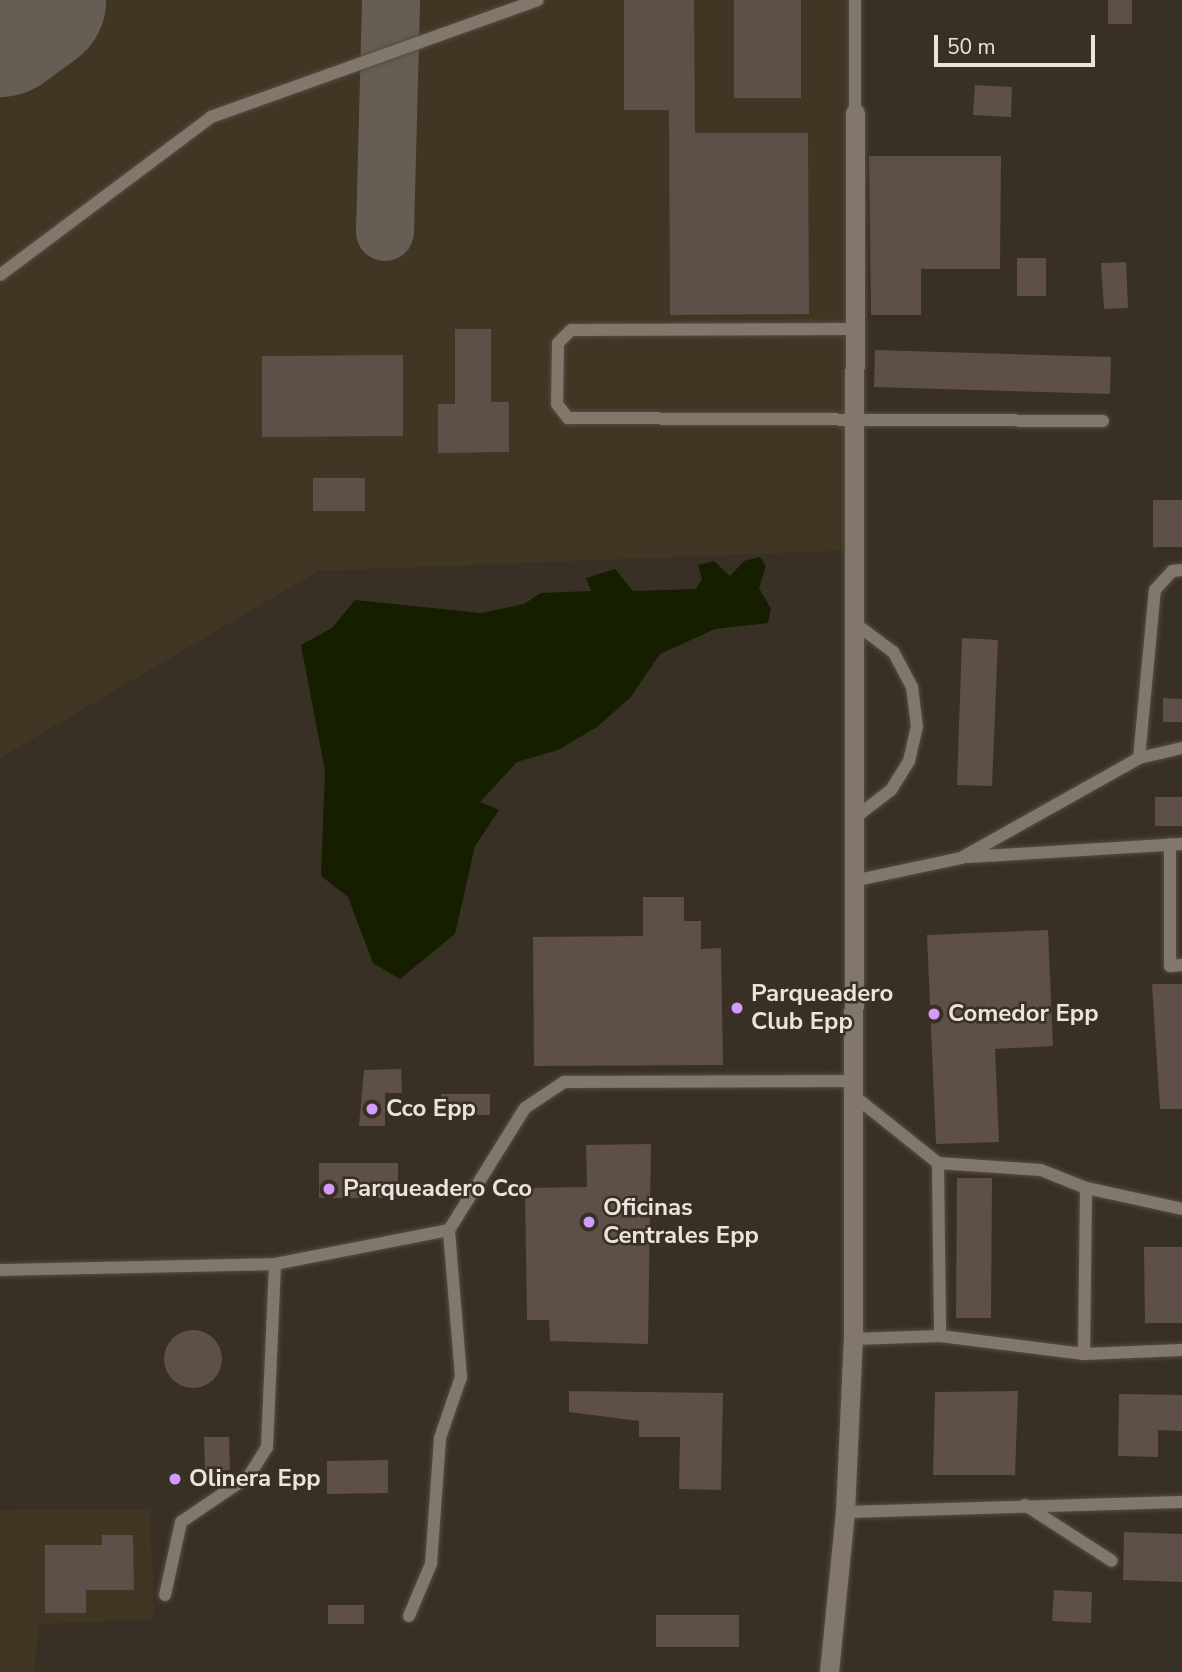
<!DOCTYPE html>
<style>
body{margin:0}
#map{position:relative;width:1182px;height:1672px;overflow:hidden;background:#393025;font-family:"Nunito Sans",sans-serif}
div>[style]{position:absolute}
.built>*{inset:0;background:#413523}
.water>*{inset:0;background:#151f00}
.taxiway>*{height:58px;margin:-29px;padding:0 29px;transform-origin:29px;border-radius:29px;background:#665e54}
.runway>*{height:145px;margin:-72.5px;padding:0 72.5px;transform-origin:72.5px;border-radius:72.5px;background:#665e54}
.building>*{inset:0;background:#5e4f48}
.round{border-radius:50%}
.roads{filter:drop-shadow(0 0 2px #554d43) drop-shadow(0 0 2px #554d43)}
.service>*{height:12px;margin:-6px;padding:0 6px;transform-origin:6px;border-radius:6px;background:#81776a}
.minor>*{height:19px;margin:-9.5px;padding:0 9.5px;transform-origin:9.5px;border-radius:9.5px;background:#81776a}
.dots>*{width:19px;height:19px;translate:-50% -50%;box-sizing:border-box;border:4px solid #393025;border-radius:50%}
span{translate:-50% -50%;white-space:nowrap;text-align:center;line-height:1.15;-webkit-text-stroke:5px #393025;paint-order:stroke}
.poi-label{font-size:24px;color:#eae4dd;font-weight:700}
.left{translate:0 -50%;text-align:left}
.scale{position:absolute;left:934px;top:35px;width:161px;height:32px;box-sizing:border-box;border:4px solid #eae4dd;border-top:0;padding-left:9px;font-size:21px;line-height:24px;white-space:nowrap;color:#eae4dd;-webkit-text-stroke:5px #393025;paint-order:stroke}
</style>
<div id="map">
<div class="built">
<div style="clip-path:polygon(0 0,852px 0,858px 550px,318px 571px,0 758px)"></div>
<div style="clip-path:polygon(150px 1509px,154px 1619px,39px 1624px,34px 1672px,0 1672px,0 1510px)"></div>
</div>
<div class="water">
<div style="clip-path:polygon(760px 557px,766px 566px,759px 588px,771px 609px,768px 623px,715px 629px,660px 654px,630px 698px,597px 727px,558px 750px,517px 762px,480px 802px,499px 810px,475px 846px,455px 934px,400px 979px,373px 963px,348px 897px,321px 876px,325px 771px,301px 645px,332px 628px,355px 600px,481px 613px,524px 604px,541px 593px,591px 591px,586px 578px,615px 569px,633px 591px,696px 589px,702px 579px,698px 565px,714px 561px,730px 576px,744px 561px)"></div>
</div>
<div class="taxiway">
<div style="left:385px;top:232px;width:232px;rotate:-88.5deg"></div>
</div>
<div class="runway">
<div style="left:0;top:24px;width:41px;rotate:-36deg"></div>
</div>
<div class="building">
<div style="clip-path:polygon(624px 0,694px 0,695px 133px,808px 133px,809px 314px,670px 315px,669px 110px,624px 110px)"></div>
<div style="clip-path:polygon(734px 0,801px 0,801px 98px,734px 98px)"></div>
<div style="clip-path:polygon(1108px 0,1132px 0,1132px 24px,1108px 24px)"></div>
<div style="clip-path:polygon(975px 85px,1012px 87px,1011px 117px,973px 115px)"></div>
<div style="clip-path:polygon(869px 156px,1001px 156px,1000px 269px,921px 269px,921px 315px,871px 315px)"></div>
<div style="clip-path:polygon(1017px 258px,1046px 258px,1046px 296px,1017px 296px)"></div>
<div style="clip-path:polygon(1126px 262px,1128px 308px,1104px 309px,1101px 263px)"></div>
<div style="clip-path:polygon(455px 329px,491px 329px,491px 402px,509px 402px,509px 452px,438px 453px,438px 404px,455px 404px)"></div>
<div style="clip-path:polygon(875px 350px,1111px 357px,1110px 394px,874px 387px)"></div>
<div style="clip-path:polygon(403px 355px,403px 436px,262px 437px,262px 356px)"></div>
<div style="clip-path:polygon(313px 478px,365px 478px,365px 511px,313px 511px)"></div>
<div style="clip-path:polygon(1153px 500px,1182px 500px,1182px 547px,1153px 547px)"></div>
<div style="clip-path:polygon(962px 638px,998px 640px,992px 786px,957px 785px)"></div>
<div style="clip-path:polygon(1163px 698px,1182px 699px,1182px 722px,1163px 722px)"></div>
<div style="clip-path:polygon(1155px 797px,1182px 797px,1182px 826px,1155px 826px)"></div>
<div style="clip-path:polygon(643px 897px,684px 897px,684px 921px,701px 921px,701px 949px,721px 948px,723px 1065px,534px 1066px,533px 937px,643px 936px)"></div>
<div style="clip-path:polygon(1048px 930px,1053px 1046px,995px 1049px,999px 1142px,936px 1144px,927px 935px)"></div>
<div style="clip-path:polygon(1152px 984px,1182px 984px,1182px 1109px,1160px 1109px)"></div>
<div style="clip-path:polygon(401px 1069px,402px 1093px,385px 1093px,385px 1126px,359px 1126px,364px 1070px)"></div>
<div style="clip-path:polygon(441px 1094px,490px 1094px,490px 1115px,441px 1115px)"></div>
<div style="clip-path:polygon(651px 1144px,648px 1344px,550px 1341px,549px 1320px,527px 1320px,525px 1188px,587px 1187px,586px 1145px)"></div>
<div style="clip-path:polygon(319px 1163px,398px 1163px,398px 1198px,319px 1198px)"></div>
<div style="clip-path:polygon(957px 1178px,992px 1178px,991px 1318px,956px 1318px)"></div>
<div style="clip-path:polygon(1144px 1247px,1182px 1247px,1182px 1323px,1145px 1323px)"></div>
<div class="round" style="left:164px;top:1330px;width:58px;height:58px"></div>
<div style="clip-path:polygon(569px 1391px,723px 1393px,721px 1490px,679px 1489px,680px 1437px,639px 1437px,639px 1421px,569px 1412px)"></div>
<div style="clip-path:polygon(1018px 1391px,1015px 1475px,933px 1475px,935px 1392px)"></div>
<div style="clip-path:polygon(1119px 1394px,1182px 1395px,1182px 1431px,1158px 1430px,1158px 1457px,1118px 1456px)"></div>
<div style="clip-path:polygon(204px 1437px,229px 1437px,230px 1470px,205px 1471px)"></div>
<div style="clip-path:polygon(388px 1460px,388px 1493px,327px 1494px,327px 1461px)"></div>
<div style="clip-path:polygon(1124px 1532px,1182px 1534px,1182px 1582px,1123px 1580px)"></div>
<div style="clip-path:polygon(102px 1535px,133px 1535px,134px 1590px,86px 1590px,86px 1613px,45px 1613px,45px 1545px,102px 1545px)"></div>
<div style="clip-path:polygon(1054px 1590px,1092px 1592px,1091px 1623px,1052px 1621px)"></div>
<div style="clip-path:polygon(328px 1605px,364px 1605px,364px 1624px,328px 1624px)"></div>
<div style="clip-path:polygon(656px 1615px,739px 1615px,739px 1647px,656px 1647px)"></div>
</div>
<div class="roads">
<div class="service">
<div style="left:855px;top:0;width:113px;rotate:90deg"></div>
<div style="left:0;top:275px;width:264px;rotate:-36.8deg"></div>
<div style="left:211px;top:117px;width:347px;rotate:-19.7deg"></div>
<div style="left:853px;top:329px;width:282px;rotate:179.8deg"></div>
<div style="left:571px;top:330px;width:18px;rotate:135deg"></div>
<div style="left:558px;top:343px;width:61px;rotate:90.9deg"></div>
<div style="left:557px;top:404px;width:18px;rotate:52deg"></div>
<div style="left:568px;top:418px;width:535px;rotate:0.32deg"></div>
<div style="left:1139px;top:758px;width:169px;rotate:-84.6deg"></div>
<div style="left:1155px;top:590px;width:25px;rotate:-48deg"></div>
<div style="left:1172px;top:571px;width:10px;rotate:-6deg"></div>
<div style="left:852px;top:820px;width:49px;rotate:-37.6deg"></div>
<div style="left:891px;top:790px;width:34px;rotate:-58deg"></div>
<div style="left:909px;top:761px;width:35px;rotate:-77deg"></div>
<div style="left:917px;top:727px;width:40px;rotate:-97.1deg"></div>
<div style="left:912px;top:687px;width:40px;rotate:-118deg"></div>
<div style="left:893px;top:652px;width:51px;rotate:-142.9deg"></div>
<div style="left:1170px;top:844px;width:122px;rotate:90deg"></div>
<div style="left:1170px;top:966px;width:12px;rotate:-5deg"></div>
<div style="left:968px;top:857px;width:214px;rotate:-3.5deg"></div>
<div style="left:853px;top:881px;width:110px;rotate:-12deg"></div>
<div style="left:961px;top:858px;width:204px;rotate:-29.3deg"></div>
<div style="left:1139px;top:758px;width:44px;rotate:-13.1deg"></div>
<div style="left:854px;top:1096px;width:107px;rotate:38.6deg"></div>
<div style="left:938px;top:1163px;width:103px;rotate:3.9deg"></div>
<div style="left:1041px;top:1170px;width:48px;rotate:21.8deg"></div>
<div style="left:1086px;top:1188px;width:98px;rotate:12.3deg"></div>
<div style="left:938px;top:1163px;width:173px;rotate:89.3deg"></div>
<div style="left:0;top:1270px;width:275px;rotate:-1.2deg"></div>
<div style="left:275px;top:1264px;width:177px;rotate:-11.1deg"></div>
<div style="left:449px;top:1230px;width:144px;rotate:-58.1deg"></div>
<div style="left:525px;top:1108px;width:47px;rotate:-33.7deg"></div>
<div style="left:564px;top:1082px;width:291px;rotate:-0.2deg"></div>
<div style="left:853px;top:1339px;width:87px;rotate:-2deg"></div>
<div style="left:940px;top:1336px;width:145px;rotate:7.1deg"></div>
<div style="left:1084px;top:1354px;width:98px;rotate:-2.3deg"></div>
<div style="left:1084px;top:1354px;width:166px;rotate:-89.3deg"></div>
<div style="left:1025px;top:1505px;width:103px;rotate:32.8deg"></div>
<div style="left:845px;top:1512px;width:337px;rotate:-1.7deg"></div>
<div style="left:165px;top:1595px;width:75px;rotate:-77.6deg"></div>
<div style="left:181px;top:1522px;width:82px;rotate:-34.1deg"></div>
<div style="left:249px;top:1476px;width:34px;rotate:-58deg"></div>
<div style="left:267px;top:1447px;width:183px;rotate:-87.5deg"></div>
<div style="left:409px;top:1616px;width:56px;rotate:-67.1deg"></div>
<div style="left:431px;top:1564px;width:126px;rotate:-85.9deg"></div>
<div style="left:440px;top:1438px;width:65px;rotate:-71deg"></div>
<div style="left:461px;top:1377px;width:147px;rotate:-94.7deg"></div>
</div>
<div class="minor">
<div style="left:829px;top:1672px;width:161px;rotate:-84.3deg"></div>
<div style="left:845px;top:1512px;width:173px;rotate:-87.4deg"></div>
<div style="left:853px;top:1339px;width:1226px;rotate:-89.91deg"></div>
</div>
</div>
<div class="dots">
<div style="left:737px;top:1008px;background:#d39cfc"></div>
<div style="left:934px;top:1014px;background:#d39cfc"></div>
<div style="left:372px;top:1109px;background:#d39cfc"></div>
<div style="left:329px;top:1189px;background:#d39cfc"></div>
<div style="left:589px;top:1222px;background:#d39cfc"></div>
<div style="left:175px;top:1479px;background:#d39cfc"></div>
</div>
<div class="poi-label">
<span class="left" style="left:751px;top:1008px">Parqueadero<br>Club Epp</span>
<span class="left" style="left:948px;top:1014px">Comedor Epp</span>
<span class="left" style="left:386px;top:1109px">Cco Epp</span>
<span class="left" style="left:343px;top:1189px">Parqueadero Cco</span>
<span class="left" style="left:603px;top:1222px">Oficinas<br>Centrales Epp</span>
<span class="left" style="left:189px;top:1479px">Olinera Epp</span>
</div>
<div class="scale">50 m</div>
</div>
